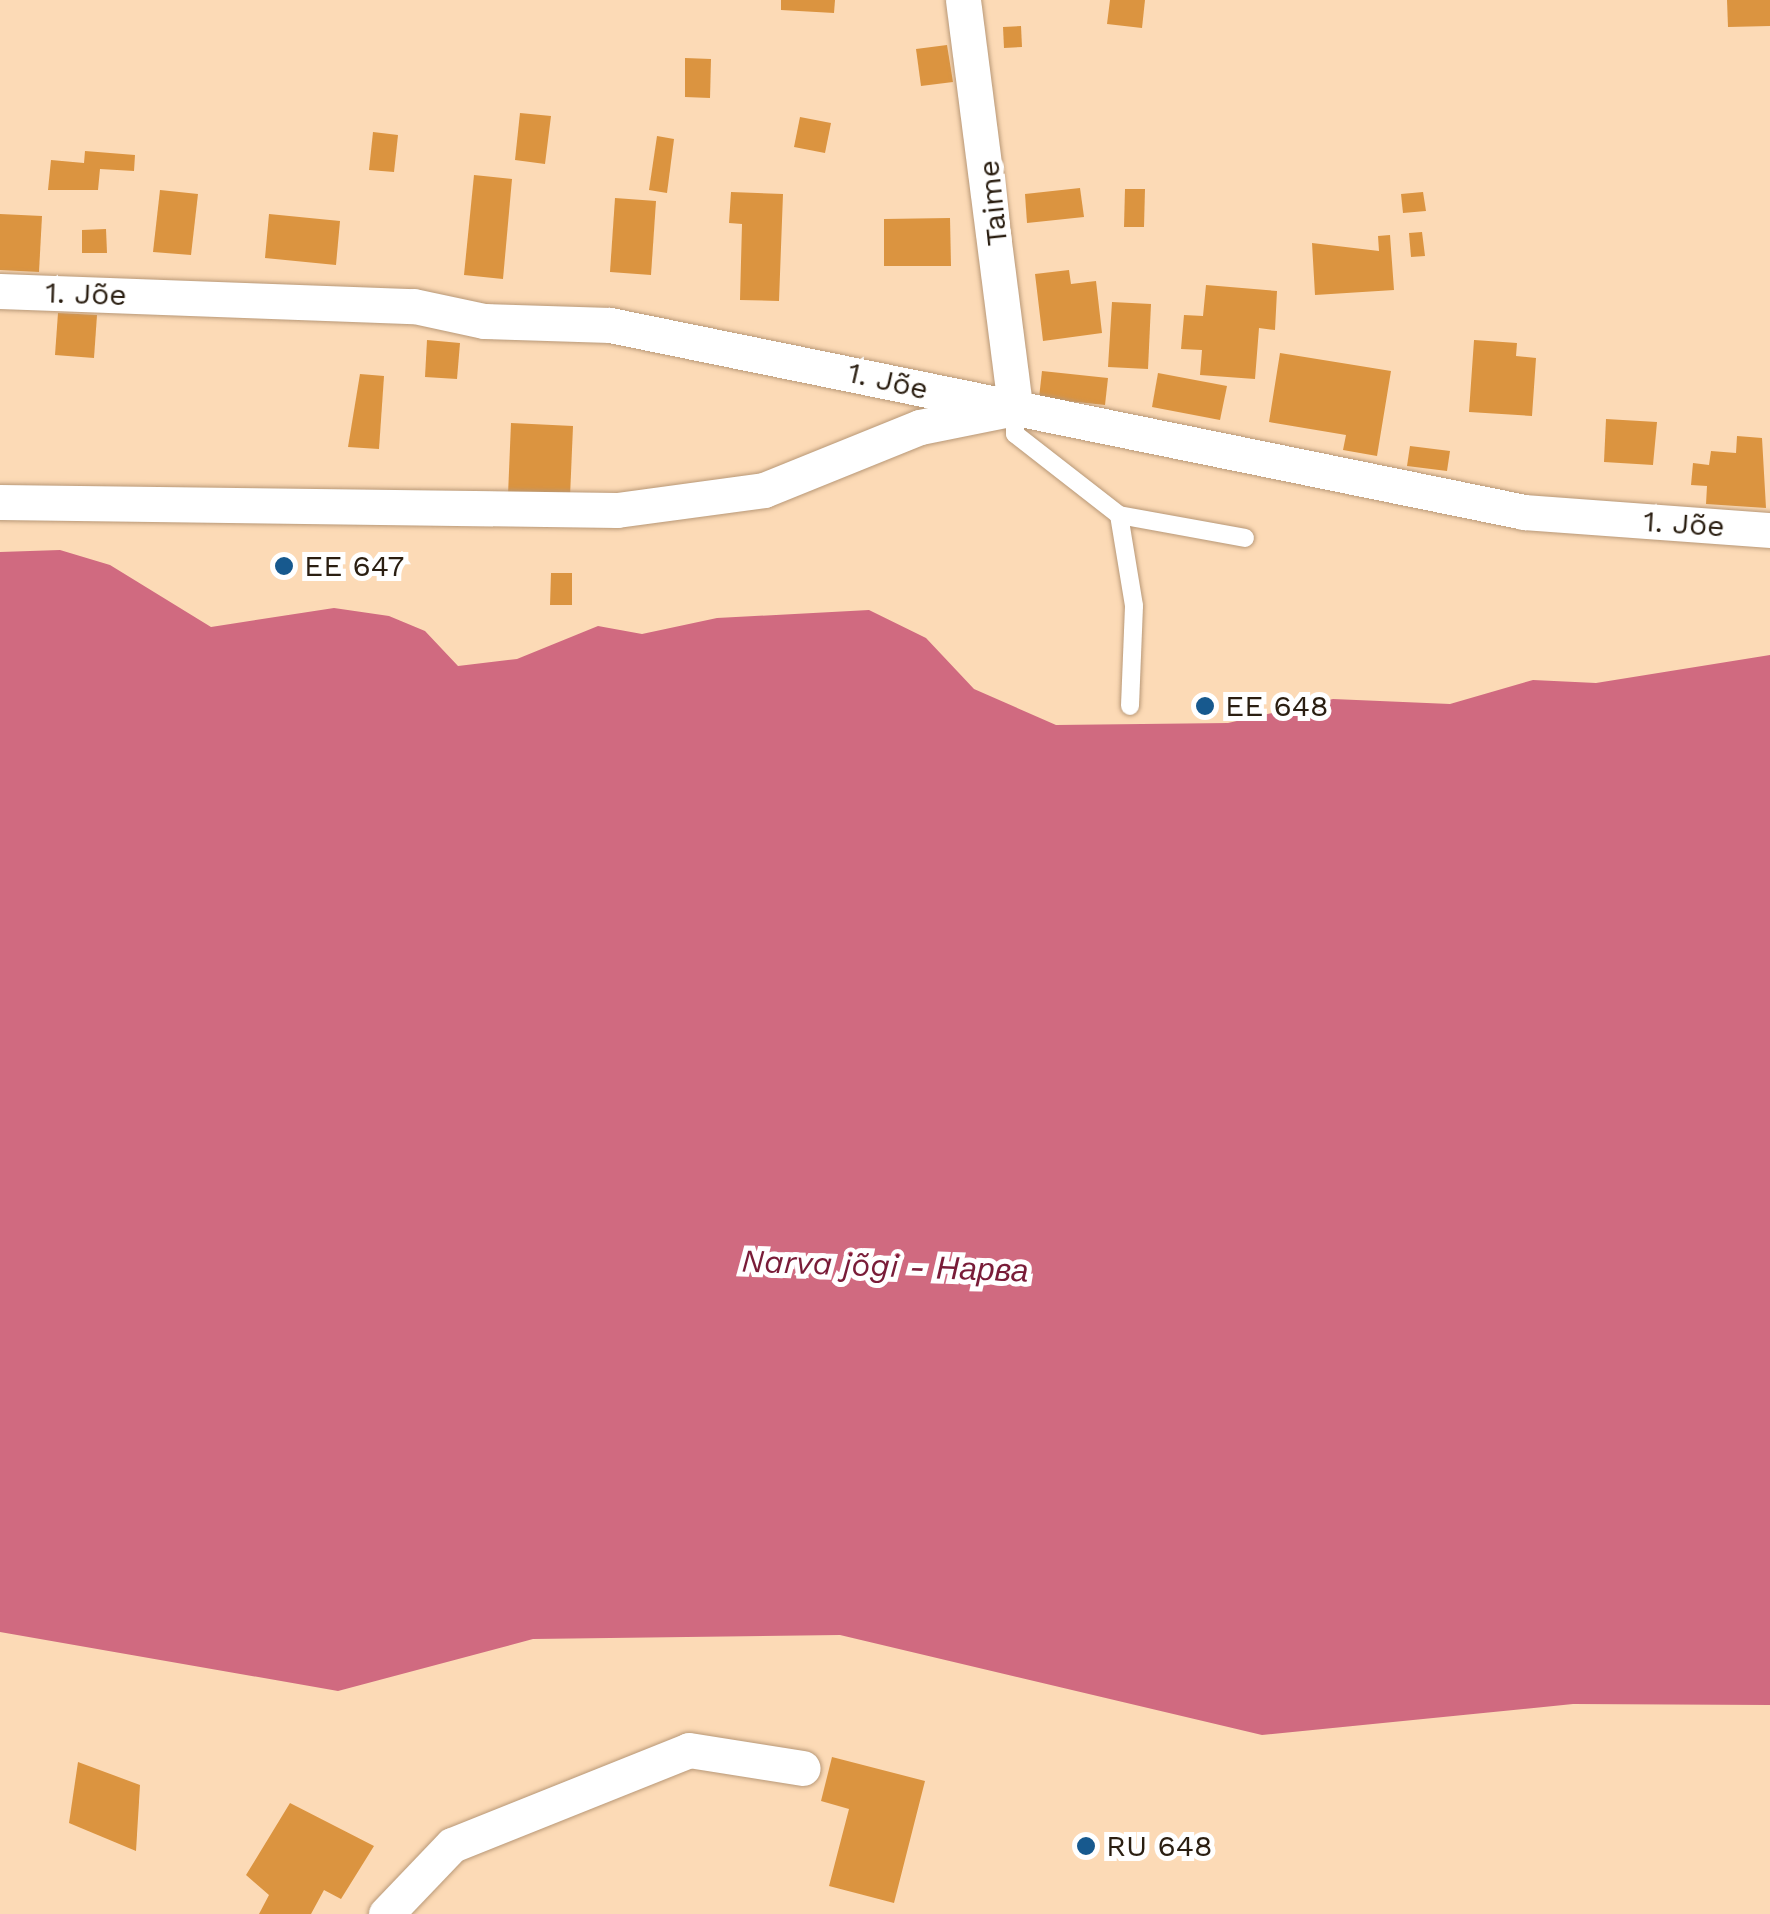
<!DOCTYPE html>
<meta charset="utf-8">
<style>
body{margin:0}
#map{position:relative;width:1770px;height:1914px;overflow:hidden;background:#fcdab6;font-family:"Work Sans",sans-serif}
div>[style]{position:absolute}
.water>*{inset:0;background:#d06a80}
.building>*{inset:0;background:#db9440}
.roads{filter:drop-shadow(0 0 2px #b89877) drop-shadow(0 0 2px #b89877)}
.lane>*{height:18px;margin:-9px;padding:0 9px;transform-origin:9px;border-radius:9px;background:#fff}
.street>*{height:35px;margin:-17.5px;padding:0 17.5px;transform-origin:17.5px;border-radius:17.5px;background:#fff}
.dots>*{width:28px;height:28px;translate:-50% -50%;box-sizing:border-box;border:5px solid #fff;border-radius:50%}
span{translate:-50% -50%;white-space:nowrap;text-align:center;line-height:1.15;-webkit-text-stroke:10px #fff;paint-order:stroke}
.street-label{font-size:30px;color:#2a1e11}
.poi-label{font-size:30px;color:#2a1e11}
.left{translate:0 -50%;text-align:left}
.water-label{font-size:32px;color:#791c38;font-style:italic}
</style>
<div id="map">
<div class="water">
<div style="clip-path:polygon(60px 550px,110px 565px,211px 627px,334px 608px,389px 616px,425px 631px,458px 666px,517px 659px,598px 626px,642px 634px,717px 618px,869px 610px,926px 638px,974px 689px,1056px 725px,1228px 723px,1333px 699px,1450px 704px,1533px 680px,1596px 683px,1770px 655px,1770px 1705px,1573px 1704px,1262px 1735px,840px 1635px,533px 1639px,338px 1691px,0 1632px,0 552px)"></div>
</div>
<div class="building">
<div style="clip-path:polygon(781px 0,835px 0,834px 13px,781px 10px)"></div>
<div style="clip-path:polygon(1110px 0,1145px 0,1142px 28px,1107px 24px)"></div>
<div style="clip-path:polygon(1727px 0,1770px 0,1770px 26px,1728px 27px)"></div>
<div style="clip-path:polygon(1021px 26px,1022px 47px,1004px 48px,1003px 27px)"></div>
<div style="clip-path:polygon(947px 45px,953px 82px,921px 86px,916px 49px)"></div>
<div style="clip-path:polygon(685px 58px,711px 59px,710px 98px,685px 97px)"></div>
<div style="clip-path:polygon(520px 113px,551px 116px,545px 164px,515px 160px)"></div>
<div style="clip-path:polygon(800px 117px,831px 123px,825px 153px,794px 147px)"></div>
<div style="clip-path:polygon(373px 132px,398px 135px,394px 172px,369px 170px)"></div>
<div style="clip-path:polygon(657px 136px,674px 139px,667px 193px,649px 190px)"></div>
<div style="clip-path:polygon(85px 151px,135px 155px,134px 171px,100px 169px,98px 190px,48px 190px,51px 160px,84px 163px)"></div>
<div style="clip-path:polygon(474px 175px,512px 179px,503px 279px,464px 275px)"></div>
<div style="clip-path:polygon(1080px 188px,1084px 217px,1027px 223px,1025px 194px)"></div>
<div style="clip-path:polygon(1125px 189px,1145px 189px,1144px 227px,1124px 227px)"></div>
<div style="clip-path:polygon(160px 190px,198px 194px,191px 255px,153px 252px)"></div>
<div style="clip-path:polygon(731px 192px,783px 194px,779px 301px,740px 300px,742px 224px,729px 223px)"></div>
<div style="clip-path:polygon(1423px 192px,1426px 211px,1403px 213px,1401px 194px)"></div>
<div style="clip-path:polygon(615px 198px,656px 201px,651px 275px,610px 272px)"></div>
<div style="clip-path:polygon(0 214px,42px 216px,39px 272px,0 270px)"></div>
<div style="clip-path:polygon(269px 214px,340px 221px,336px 265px,265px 258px)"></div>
<div style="clip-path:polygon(950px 218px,951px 266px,884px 266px,884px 219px)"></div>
<div style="clip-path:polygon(106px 229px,107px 253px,82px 253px,82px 230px)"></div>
<div style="clip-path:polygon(1422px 232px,1425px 256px,1411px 257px,1409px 233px)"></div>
<div style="clip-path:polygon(1390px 235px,1394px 290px,1315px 295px,1312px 243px,1379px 251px,1378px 236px)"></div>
<div style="clip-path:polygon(1069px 270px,1071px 284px,1096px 281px,1102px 333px,1043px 341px,1035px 274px)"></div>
<div style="clip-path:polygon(1206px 285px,1277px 291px,1275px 330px,1259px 328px,1255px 379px,1200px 375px,1202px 350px,1181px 349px,1184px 315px,1203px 316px)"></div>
<div style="clip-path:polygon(1112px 302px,1151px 304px,1148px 369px,1108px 367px)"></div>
<div style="clip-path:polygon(58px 313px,97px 315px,94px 358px,55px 355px)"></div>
<div style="clip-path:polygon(427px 340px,460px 343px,457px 379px,425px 377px)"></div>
<div style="clip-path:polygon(1474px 340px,1517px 343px,1516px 356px,1536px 358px,1532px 416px,1469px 412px)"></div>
<div style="clip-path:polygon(1280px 353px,1391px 371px,1377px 456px,1343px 450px,1346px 435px,1269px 422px)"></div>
<div style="clip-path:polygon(1042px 371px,1108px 378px,1105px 405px,1039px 398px)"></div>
<div style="clip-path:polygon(1158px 373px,1227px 386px,1220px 420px,1152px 407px)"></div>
<div style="clip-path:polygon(360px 374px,384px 376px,379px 449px,348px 447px)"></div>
<div style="clip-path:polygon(1606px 419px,1657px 422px,1653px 465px,1604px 462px)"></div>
<div style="clip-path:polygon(511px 423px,573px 426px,570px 497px,508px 495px)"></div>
<div style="clip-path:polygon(1737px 436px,1762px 438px,1766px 508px,1706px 504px,1707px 486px,1691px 485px,1693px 463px,1709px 465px,1711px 451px,1736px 453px)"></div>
<div style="clip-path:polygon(1410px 446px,1450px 451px,1447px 471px,1407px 466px)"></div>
<div style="clip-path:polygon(551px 573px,572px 573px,572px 605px,550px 605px)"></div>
<div style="clip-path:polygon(832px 1757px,925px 1781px,894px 1903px,829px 1886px,849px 1809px,821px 1801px)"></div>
<div style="clip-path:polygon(78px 1762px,140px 1785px,136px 1851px,69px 1823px)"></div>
<div style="clip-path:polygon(290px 1803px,374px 1846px,341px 1899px,324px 1890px,311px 1914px,259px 1914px,269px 1895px,246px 1875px)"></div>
</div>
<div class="roads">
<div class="lane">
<div style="left:1015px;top:406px;width:28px;rotate:90deg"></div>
<div style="left:1015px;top:434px;width:132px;rotate:37.9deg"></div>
<div style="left:1119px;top:515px;width:128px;rotate:10.3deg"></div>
<div style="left:1119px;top:515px;width:92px;rotate:80.6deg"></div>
<div style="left:1134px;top:606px;width:100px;rotate:92.3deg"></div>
</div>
<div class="street">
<div style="left:963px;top:0;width:409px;rotate:82.7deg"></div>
<div style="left:0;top:291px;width:414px;rotate:2.1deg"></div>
<div style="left:414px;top:306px;width:72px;rotate:12.1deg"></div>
<div style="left:484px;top:321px;width:126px;rotate:1.8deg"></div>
<div style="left:610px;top:325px;width:933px;rotate:11.56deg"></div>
<div style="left:1524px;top:512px;width:247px;rotate:4.2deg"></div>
<div style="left:0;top:502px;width:617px;rotate:0.74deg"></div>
<div style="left:617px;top:510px;width:148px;rotate:-7.7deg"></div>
<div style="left:764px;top:490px;width:168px;rotate:-22deg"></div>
<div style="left:920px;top:427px;width:91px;rotate:-11.4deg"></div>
<div style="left:386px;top:1914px;width:95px;rotate:-46.3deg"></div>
<div style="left:452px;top:1845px;width:255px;rotate:-21.8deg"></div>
<div style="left:689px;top:1750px;width:115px;rotate:9deg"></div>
</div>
</div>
<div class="dots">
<div style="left:284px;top:566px;background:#17598e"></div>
<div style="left:1205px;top:706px;background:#17598e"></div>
<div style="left:1086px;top:1846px;background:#17598e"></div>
</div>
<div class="street-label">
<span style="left:993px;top:203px;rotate:-96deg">Taime</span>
<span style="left:86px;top:294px;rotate:2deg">1. Jõe</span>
<span style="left:888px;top:381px;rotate:13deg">1. Jõe</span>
<span style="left:1684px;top:524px;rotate:4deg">1. Jõe</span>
</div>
<div class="poi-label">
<span class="left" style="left:304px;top:566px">EE 647</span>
<span class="left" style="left:1225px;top:706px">EE 648</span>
<span class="left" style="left:1106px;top:1846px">RU 648</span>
</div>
<div class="water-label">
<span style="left:885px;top:1266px;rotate:2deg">Narva jõgi - Нарва</span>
</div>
</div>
